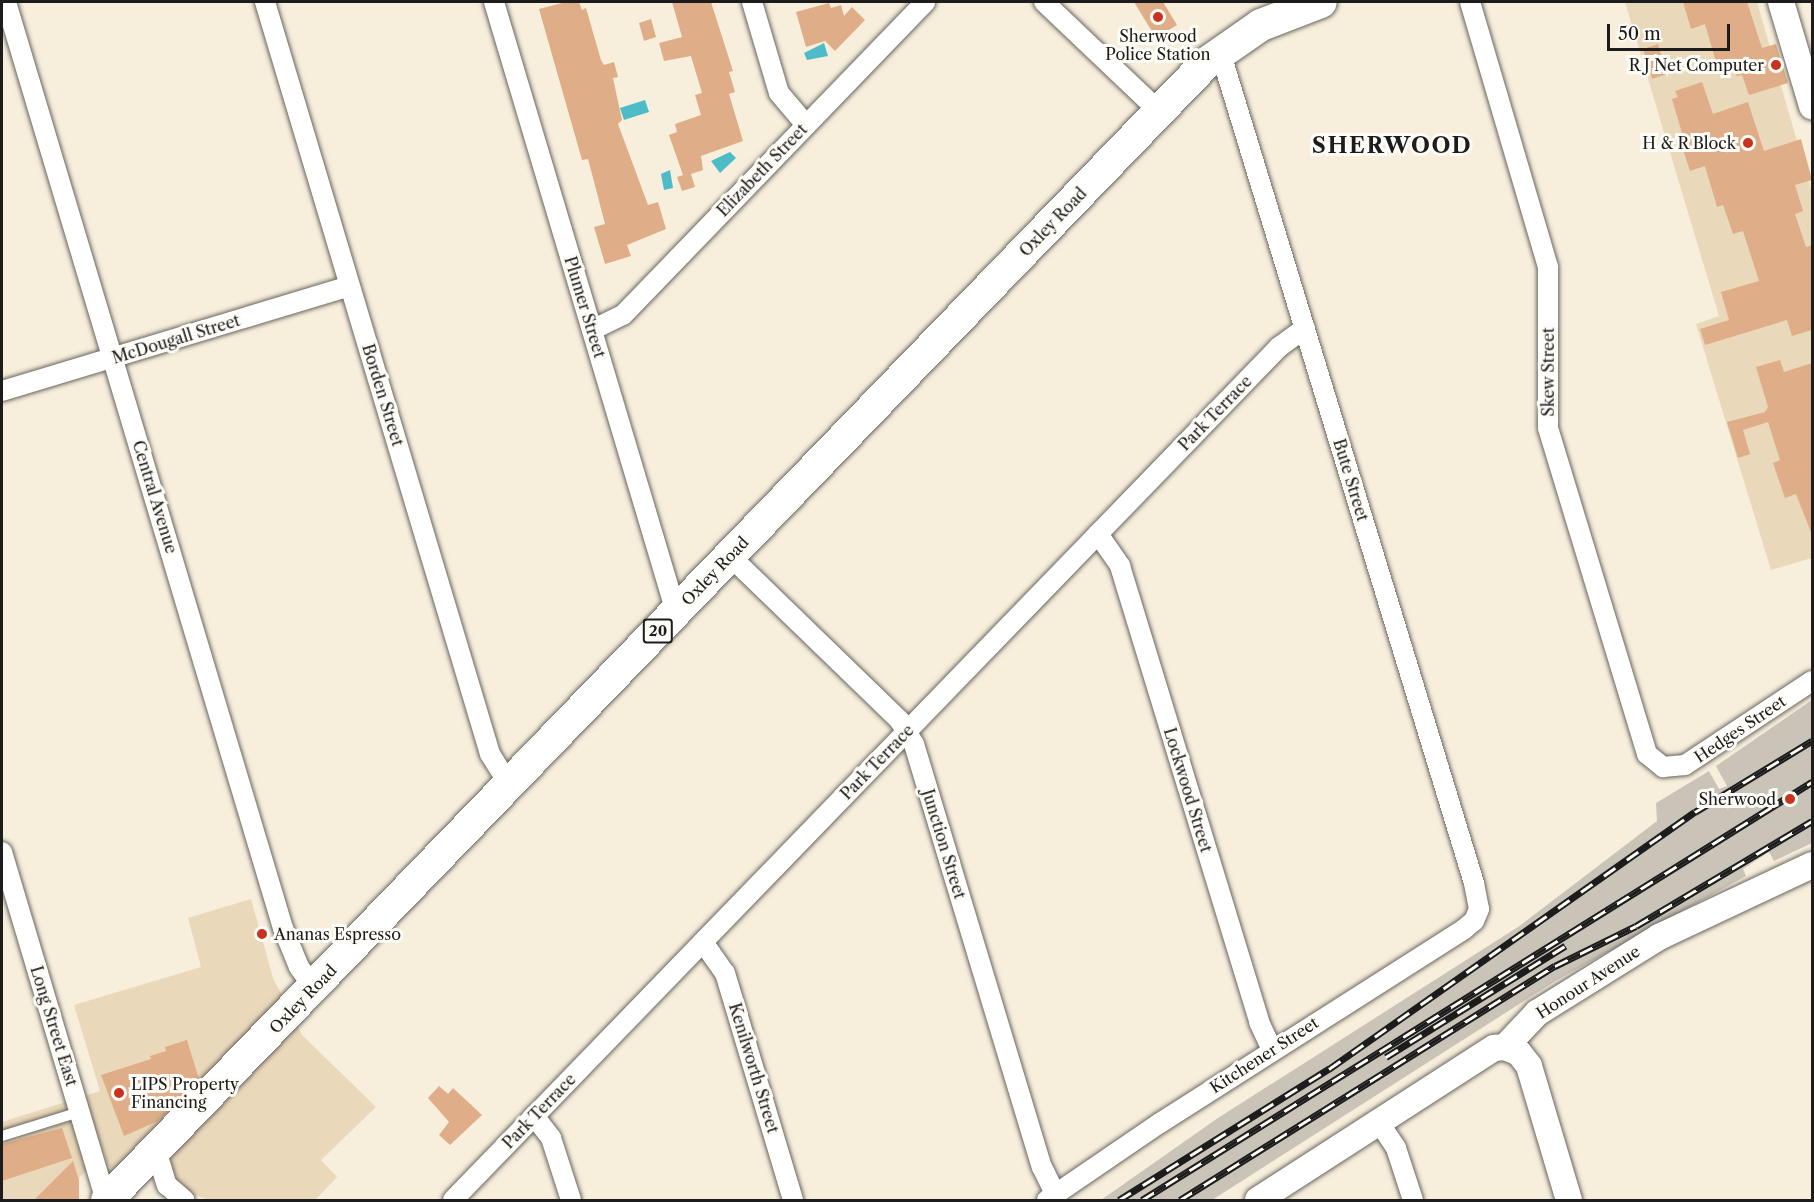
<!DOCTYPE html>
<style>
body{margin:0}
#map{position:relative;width:1814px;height:1202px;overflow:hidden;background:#f7eedc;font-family:"Libre Caslon Text",serif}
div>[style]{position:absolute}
.built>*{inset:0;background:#ead8ba}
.industrial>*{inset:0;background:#cac3b8}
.water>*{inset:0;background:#4ebbc8}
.building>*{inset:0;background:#dfae88}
.roads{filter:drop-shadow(0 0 2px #69665f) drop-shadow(0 0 2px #69665f)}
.service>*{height:10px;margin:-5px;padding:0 5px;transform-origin:5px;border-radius:5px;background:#fff}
.minor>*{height:20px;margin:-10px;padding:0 10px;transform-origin:10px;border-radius:10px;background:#fff}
.tertiary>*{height:26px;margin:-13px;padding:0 13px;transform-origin:13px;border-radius:13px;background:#fff}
.primary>*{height:32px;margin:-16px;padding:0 16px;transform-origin:16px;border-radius:16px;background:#fff}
.rail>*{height:7px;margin-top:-3.5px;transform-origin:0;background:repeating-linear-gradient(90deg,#fdfcf7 0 14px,#1c1c1c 0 28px);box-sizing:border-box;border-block:2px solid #1c1c1c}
.dots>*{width:16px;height:16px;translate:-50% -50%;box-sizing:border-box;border:3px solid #fdfcf7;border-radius:50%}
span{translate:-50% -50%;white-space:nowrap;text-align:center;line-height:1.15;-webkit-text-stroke:6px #fdfcf7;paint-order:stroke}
.shield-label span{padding:2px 4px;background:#fdfcf7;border:2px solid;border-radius:4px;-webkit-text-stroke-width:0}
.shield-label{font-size:15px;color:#1c1c1c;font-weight:700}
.poi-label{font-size:16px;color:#1c1c1c}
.right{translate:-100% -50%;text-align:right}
.left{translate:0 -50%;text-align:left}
.street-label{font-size:16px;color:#1c1c1c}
.district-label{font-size:22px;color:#1c1c1c;font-weight:700;letter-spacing:1.5px}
.frame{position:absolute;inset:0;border:3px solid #1c1c1c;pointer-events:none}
.scale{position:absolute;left:1607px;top:24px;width:123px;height:27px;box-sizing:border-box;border:3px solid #1c1c1c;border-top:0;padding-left:8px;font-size:18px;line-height:21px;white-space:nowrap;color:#1c1c1c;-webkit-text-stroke:4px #fdfcf7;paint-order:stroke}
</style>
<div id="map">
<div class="built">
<div style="clip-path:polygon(1625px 2px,1757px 2px,1812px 193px,1812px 558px,1771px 570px,1696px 324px,1719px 316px)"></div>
<div style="clip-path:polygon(251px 899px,273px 978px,302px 1035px,376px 1107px,321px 1160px,337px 1177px,315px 1200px,209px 1200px,179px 1189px,169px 1167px,174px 1153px,116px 1170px,108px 1166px,104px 1153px,79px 1178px,79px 1200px,2px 1200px,2px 1122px,100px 1091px,74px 1005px,201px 967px,188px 918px)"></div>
</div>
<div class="industrial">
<div style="clip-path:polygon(1812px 700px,1812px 843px,1774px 861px,1769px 852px,1743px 869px,1746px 876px,1557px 980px,1212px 1200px,1101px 1200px,1218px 1118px,1518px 927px,1657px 821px,1656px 803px,1709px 771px,1719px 789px,1727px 786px,1716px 766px)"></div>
</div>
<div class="water">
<div style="clip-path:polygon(824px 43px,828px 56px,807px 60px,804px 53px)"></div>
<div style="clip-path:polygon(645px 100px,649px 112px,624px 120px,620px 108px)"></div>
<div style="clip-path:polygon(730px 152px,736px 158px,720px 173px,711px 161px)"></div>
<div style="clip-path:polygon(670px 170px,673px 188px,664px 190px,661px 174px)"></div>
</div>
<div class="building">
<div style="clip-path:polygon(566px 2px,579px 2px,582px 10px,586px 8px,601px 60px,604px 65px,614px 62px,618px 77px,613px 78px,622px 120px,618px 124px,648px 205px,658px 202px,666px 229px,627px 245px,631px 256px,605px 264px,594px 227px,605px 224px,598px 197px,588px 159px,582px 160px,539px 9px)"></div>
<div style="clip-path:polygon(672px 2px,711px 2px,733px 71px,729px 72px,735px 92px,729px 94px,743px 141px,701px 156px,703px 170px,691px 174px,695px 187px,682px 191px,677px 177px,683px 175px,669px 135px,677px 132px,675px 124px,701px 115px,695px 95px,702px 93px,691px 56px,664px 61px,659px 43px,682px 37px)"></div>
<div style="clip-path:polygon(1134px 2px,1163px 2px,1177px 25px,1156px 38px)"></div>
<div style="clip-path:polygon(1683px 2px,1747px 2px,1762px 48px,1776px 44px,1788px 83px,1749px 95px,1742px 75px,1737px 76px,1735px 71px,1720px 76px,1705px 24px,1691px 29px)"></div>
<div style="clip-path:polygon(829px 3px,831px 8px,841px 5px,844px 16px,852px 7px,865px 20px,835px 51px,825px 41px,806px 47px,796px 12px)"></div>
<div style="clip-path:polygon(651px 19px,656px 37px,644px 41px,639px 23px)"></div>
<div style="clip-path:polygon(1658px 44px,1667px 74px,1652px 79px,1643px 49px)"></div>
<div style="clip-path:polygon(1702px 82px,1713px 114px,1748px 102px,1764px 151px,1801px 139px,1812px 180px,1795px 185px,1803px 211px,1795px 214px,1806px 247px,1812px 245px,1812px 330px,1792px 336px,1787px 320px,1705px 345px,1700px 329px,1729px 320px,1721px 292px,1759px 281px,1743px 231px,1733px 234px,1723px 205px,1717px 207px,1705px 166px,1690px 171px,1678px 134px,1682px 133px,1672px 99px,1678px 97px,1675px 91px)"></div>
<div style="clip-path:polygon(1780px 360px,1784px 372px,1812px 363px,1812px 535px,1796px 494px,1785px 498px,1773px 463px,1780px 460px,1768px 422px,1743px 430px,1750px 454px,1738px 458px,1727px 422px,1765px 412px,1768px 407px,1756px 367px)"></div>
<div style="clip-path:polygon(187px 1040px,199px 1079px,158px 1121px,124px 1136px,101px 1075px,151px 1059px,150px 1056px,166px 1051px,165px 1047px)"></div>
<div style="clip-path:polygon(439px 1086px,448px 1094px,453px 1088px,482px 1115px,450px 1145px,439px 1135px,449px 1122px,428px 1098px)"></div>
<div style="clip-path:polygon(62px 1128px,72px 1158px,2px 1181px,2px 1144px)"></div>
<div style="clip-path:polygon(73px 1161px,79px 1180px,79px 1200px,34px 1200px)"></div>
</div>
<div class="roads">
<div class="service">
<div style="left:2px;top:1136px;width:81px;rotate:-17.3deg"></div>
</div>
<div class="minor">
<div style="left:6px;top:2px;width:967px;rotate:73.35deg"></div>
<div style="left:283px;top:928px;width:42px;rotate:67.7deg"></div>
<div style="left:299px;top:967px;width:26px;rotate:54deg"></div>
<div style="left:265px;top:2px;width:785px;rotate:73.34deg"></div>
<div style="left:490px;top:754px;width:36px;rotate:58deg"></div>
<div style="left:494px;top:2px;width:637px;rotate:73.39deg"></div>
<div style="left:752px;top:2px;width:95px;rotate:73.5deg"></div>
<div style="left:779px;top:93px;width:42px;rotate:49.8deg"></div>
<div style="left:1044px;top:2px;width:158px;rotate:43.5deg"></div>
<div style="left:1470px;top:2px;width:276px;rotate:73.6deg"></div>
<div style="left:1548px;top:267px;width:161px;rotate:90deg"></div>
<div style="left:1548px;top:428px;width:341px;rotate:73.1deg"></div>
<div style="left:1647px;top:754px;width:21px;rotate:39deg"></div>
<div style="left:1663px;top:767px;width:22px;rotate:-5deg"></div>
<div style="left:1685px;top:765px;width:152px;rotate:-33.5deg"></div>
<div style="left:592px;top:330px;width:34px;rotate:-26deg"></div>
<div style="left:623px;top:315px;width:435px;rotate:-46deg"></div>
<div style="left:2px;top:391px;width:363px;rotate:-16.8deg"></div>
<div style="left:1098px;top:534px;width:39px;rotate:55deg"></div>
<div style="left:1120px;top:566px;width:477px;rotate:73deg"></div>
<div style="left:1259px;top:1022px;width:31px;rotate:65deg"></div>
<div style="left:730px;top:556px;width:237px;rotate:44.1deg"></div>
<div style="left:900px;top:721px;width:27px;rotate:59deg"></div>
<div style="left:914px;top:744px;width:442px;rotate:73.2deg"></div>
<div style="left:1042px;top:1167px;width:30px;rotate:64deg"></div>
<div style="left:2px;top:852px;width:363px;rotate:73.4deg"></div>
<div style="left:703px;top:942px;width:38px;rotate:55deg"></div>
<div style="left:725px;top:973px;width:237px;rotate:73.3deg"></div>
<div style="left:534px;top:1116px;width:28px;rotate:52deg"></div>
<div style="left:551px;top:1138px;width:65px;rotate:72.1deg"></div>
<div style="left:1380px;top:1124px;width:29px;rotate:56deg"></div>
<div style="left:1396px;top:1148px;width:55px;rotate:71.9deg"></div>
<div style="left:156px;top:1150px;width:37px;rotate:73deg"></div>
<div style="left:167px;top:1185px;width:23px;rotate:41deg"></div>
<div style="left:453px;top:1200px;width:1187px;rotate:-45.92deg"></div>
<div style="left:1279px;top:347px;width:32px;rotate:-36deg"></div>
<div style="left:1047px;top:1200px;width:137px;rotate:-34.3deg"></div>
<div style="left:1160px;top:1123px;width:361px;rotate:-32.5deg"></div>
<div style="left:1464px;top:929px;width:13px;rotate:-39deg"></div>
<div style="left:1474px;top:921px;width:13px;rotate:-67deg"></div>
<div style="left:1479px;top:909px;width:26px;rotate:-101deg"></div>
<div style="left:1474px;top:883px;width:870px;rotate:-106.98deg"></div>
</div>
<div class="tertiary">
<div style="left:1781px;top:2px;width:109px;rotate:73.4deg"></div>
<div style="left:1505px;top:1047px;width:15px;rotate:23deg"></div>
<div style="left:1519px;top:1053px;width:16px;rotate:52deg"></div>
<div style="left:1529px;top:1066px;width:140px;rotate:73.4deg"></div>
<div style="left:1258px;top:1200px;width:281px;rotate:-32.8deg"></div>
<div style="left:1494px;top:1048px;width:11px;rotate:-5deg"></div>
<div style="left:1505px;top:1047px;width:47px;rotate:-46.7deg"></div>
<div style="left:1537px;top:1013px;width:144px;rotate:-31.9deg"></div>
<div style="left:1659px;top:937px;width:169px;rotate:-25.2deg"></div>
</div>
<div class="primary">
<div style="left:107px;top:1200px;width:1580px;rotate:-45.97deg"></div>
<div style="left:1205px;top:64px;width:68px;rotate:-34.9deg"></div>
<div style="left:1261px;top:25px;width:64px;rotate:-21deg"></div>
</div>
</div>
<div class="rail">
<div style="left:1386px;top:1057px;width:211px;rotate:-31.8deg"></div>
<div style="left:1119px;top:1200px;width:248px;rotate:-32deg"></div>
<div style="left:1329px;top:1069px;width:447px;rotate:-35.1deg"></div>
<div style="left:1695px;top:812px;width:137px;rotate:-31.3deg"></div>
<div style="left:1142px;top:1200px;width:790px;rotate:-31.96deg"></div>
<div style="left:1180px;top:1200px;width:442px;rotate:-32deg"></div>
<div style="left:1555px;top:966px;width:90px;rotate:-26.3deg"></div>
<div style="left:1636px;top:926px;width:205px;rotate:-30.8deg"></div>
</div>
<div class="dots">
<div style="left:1158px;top:17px;background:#c8321e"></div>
<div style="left:1776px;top:65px;background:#c8321e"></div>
<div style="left:1748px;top:143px;background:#c8321e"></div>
<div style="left:1790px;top:799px;background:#c8321e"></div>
<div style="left:262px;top:934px;background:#c8321e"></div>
<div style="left:119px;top:1093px;background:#c8321e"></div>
</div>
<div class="shield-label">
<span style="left:658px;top:631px">20</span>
</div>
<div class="poi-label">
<span style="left:1158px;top:45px">Sherwood<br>Police Station</span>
<span class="right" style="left:1764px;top:65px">R J Net Computer</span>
<span class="right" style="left:1736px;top:143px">H &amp; R Block</span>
<span class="right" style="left:1776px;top:799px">Sherwood</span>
<span class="left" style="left:274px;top:934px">Ananas Espresso</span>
<span class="left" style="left:131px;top:1093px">LIPS Property<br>Financing</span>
</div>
<div class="street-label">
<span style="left:762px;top:170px;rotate:-46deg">Elizabeth Street</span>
<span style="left:1053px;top:222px;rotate:-46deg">Oxley Road</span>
<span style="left:585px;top:307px;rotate:73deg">Plumer Street</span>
<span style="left:176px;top:339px;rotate:-17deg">McDougall Street</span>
<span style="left:1548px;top:372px;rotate:-90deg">Skew Street</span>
<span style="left:383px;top:395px;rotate:73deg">Borden Street</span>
<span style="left:1215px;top:413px;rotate:-46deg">Park Terrace</span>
<span style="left:1351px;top:480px;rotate:73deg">Bute Street</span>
<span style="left:155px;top:497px;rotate:73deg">Central Avenue</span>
<span style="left:715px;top:571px;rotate:-46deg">Oxley Road</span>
<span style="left:1740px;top:729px;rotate:-34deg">Hedges Street</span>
<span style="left:877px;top:762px;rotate:-46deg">Park Terrace</span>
<span style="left:1188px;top:790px;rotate:73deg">Lockwood Street</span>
<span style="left:944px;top:844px;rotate:73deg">Junction Street</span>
<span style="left:1588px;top:982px;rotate:-33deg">Honour Avenue</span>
<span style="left:303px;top:999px;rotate:-46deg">Oxley Road</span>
<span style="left:54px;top:1026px;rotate:73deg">Long Street East</span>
<span style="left:1264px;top:1055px;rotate:-33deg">Kitchener Street</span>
<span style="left:754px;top:1068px;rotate:73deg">Kenilworth Street</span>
<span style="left:539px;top:1111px;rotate:-46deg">Park Terrace</span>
</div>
<div class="district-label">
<span style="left:1392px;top:146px">SHERWOOD</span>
</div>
<div class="frame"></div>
<div class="scale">50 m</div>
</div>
